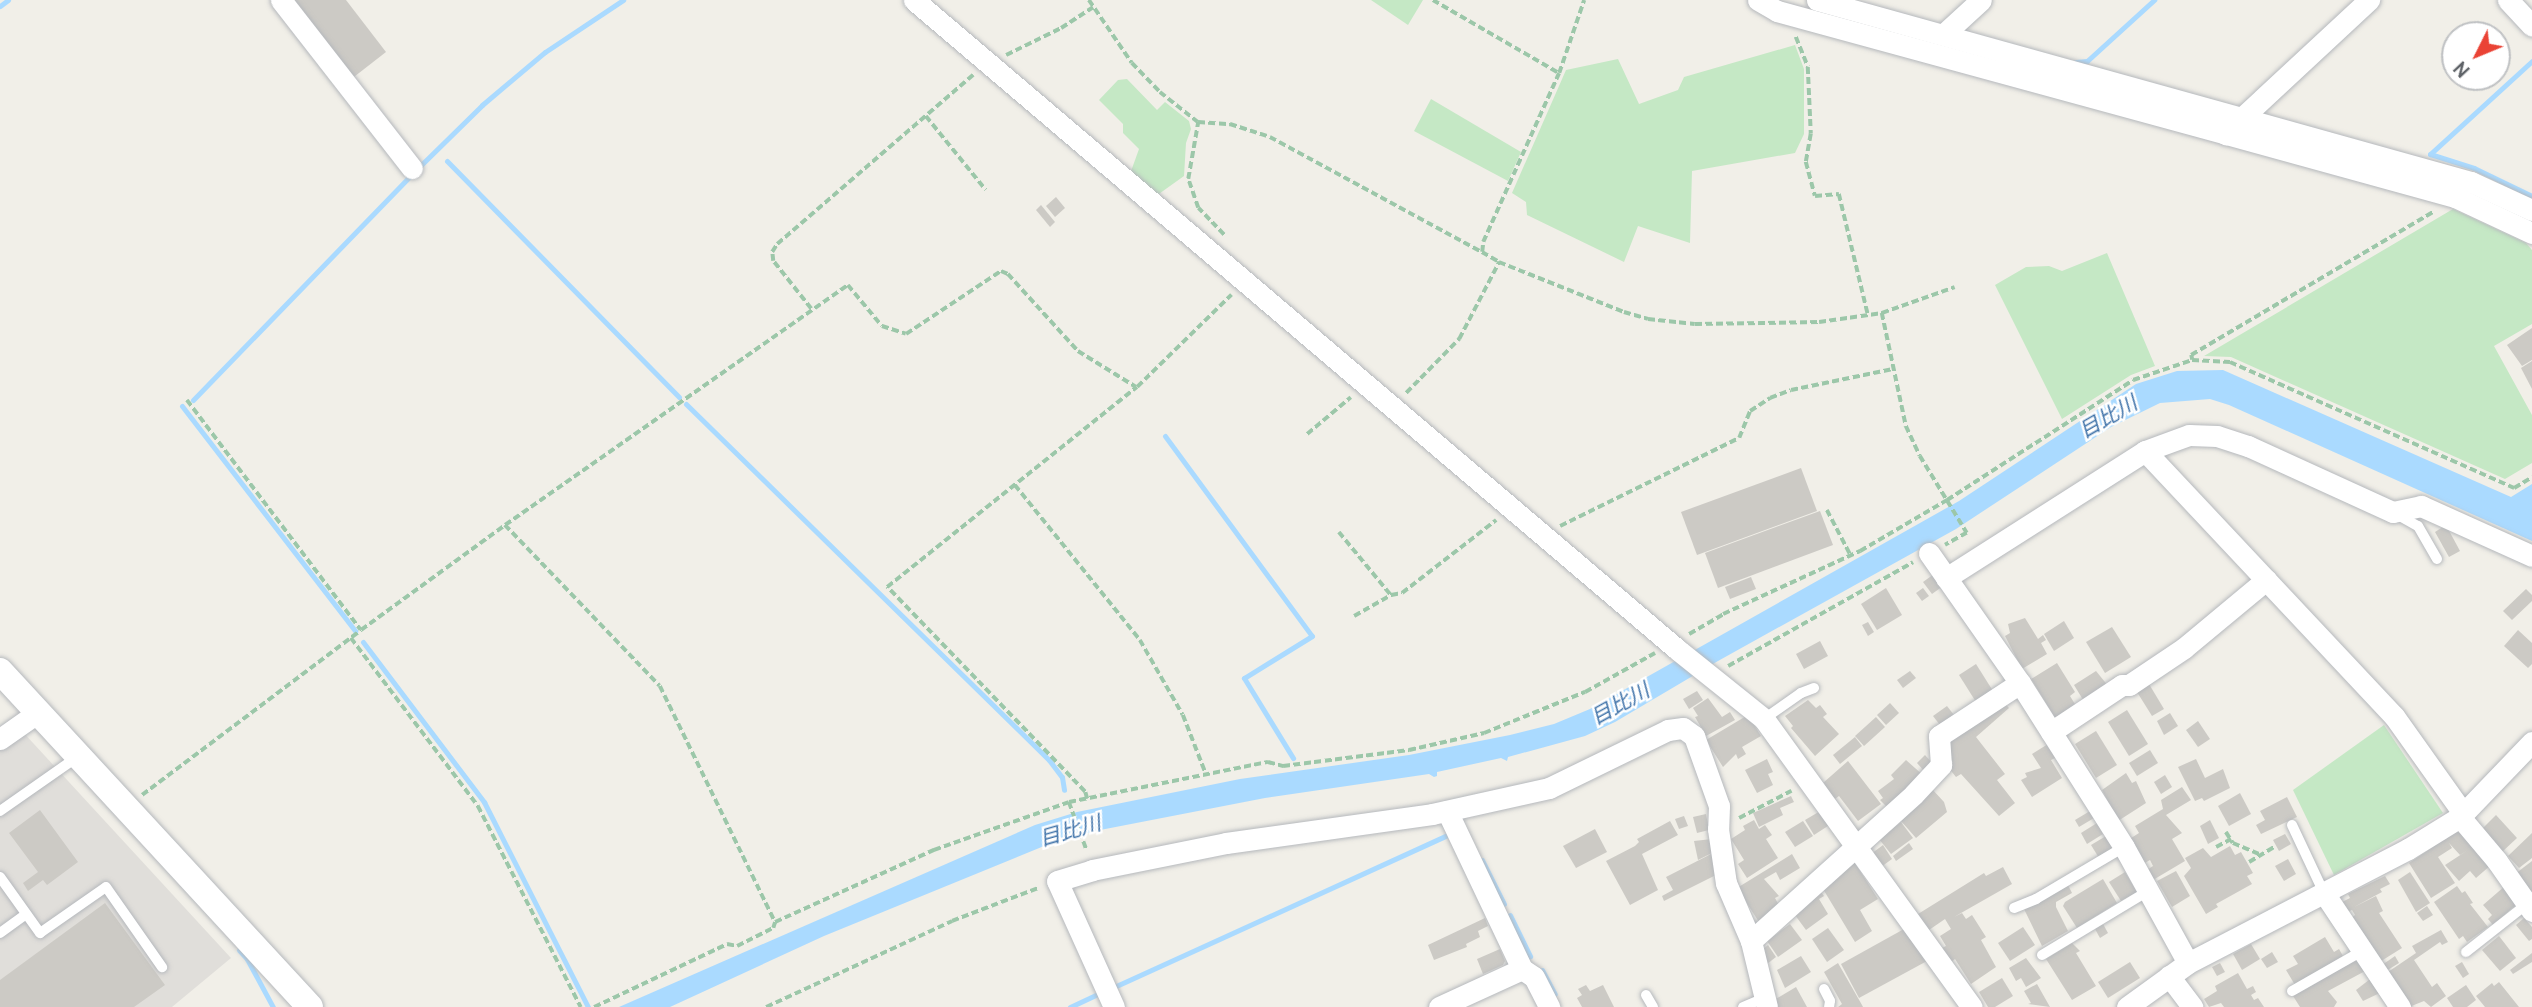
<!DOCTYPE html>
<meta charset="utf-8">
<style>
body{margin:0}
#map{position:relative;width:2532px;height:1007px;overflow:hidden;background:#f1efe8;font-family:Cabin,"Noto Sans JP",sans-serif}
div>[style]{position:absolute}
.industrial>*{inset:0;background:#e0deda}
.green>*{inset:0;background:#c5e8c5}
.water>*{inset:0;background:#aadaff}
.stream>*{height:5px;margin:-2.5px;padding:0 2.5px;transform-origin:2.5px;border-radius:2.5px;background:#aadaff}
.building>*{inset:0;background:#cccac5}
.path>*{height:3.5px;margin-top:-1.75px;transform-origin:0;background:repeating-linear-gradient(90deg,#9cc7a9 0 7px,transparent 0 10.5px)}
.roads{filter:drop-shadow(0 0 2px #b5b8bc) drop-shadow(0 0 2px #b5b8bc)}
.service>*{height:10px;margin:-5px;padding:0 5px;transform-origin:5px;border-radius:5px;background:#fff}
.minor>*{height:21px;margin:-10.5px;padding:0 10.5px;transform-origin:10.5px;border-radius:10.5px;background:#fff}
.tertiary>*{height:26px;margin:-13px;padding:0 13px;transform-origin:13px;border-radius:13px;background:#fff}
span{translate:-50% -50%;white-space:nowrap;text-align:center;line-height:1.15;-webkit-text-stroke:5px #fff;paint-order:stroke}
.water-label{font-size:21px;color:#4174aa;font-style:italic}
.north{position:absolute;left:2441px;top:21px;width:70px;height:70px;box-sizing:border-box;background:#fff;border:2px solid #bfc1c3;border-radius:50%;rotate:227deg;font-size:19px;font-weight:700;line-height:28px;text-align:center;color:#5f6368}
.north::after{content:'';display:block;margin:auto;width:24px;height:32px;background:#ea4335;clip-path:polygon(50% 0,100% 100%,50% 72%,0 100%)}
</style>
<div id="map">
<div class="industrial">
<div style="clip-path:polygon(22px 731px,231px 958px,172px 1007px,0 1007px,0 747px)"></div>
</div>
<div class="green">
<div style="clip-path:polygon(1371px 0,1423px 0,1408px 25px)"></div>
<div style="clip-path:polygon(1795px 45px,1804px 69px,1804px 134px,1795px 153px,1692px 171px,1690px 243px,1638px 226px,1624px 262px,1527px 215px,1526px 202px,1512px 193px,1566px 70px,1618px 59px,1639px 104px,1678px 90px,1684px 77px)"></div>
<div style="clip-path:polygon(1127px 79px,1157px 110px,1165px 102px,1189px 121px,1191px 129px,1186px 143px,1184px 176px,1156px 196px,1130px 174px,1139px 149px,1123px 133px,1123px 124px,1099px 100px,1118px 80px)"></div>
<div style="clip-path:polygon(1431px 99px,1521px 152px,1508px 181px,1414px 131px)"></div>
<div style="clip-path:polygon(2453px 209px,2526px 243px,2532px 250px,2532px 324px,2494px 346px,2532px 415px,2532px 463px,2505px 479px,2231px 357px,2204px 356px)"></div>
<div style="clip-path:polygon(2107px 253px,2155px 366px,2131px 375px,2062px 419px,1995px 285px,2026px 267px,2049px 266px,2062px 271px)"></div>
<div style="clip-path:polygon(2384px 725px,2443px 813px,2334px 875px,2293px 790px)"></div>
</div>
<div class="water">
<div style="clip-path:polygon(2223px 370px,2511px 497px,2532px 484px,2532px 541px,2229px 405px,2210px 399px,2160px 403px,2111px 427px,1956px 529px,1718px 661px,1615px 722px,1585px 736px,1508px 757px,1507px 761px,1501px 758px,1437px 772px,1437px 776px,1434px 777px,1429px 774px,1265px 798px,1095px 831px,1049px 844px,824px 936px,670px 1007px,619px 1007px,1035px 825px,1077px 812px,1240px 779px,1409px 755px,1510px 735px,1554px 724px,1590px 709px,1959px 501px,2136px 384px,2177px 371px)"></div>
</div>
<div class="stream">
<div style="left:0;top:6px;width:10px;rotate:-37deg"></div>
<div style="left:2532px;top:61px;width:138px;rotate:137.6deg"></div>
<div style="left:2430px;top:154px;width:46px;rotate:17.7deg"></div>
<div style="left:2474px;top:168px;width:64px;rotate:25.8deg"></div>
<div style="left:2076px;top:62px;width:11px;rotate:-5deg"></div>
<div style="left:2087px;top:61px;width:91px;rotate:-42.3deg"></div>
<div style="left:447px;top:161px;width:331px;rotate:45.5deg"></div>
<div style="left:418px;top:168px;width:90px;rotate:-44.5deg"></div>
<div style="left:482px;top:105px;width:82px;rotate:-40.1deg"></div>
<div style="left:545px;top:52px;width:94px;rotate:-33.7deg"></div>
<div style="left:193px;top:400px;width:313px;rotate:-45.9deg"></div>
<div style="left:686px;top:404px;width:508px;rotate:44.44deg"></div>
<div style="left:1049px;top:760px;width:21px;rotate:53deg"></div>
<div style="left:1062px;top:777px;width:13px;rotate:81deg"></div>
<div style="left:182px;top:406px;width:284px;rotate:52.4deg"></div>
<div style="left:1165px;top:436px;width:248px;rotate:53.7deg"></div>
<div style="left:1312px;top:636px;width:80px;rotate:148.3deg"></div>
<div style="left:1244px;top:678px;width:94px;rotate:58.5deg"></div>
<div style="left:363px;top:642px;width:201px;rotate:52.9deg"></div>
<div style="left:484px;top:802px;width:230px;rotate:63.1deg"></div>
<div style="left:1482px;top:860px;width:49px;rotate:63.4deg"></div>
<div style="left:1510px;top:915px;width:46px;rotate:64deg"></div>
<div style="left:239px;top:950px;width:12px;rotate:48deg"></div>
<div style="left:247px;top:959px;width:55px;rotate:61.6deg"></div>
<div style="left:1542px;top:970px;width:27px;rotate:62deg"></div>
<div style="left:1114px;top:987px;width:368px;rotate:-24.5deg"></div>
<div style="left:1070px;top:1007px;width:33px;rotate:-25deg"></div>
</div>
<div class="building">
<div style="clip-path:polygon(289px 0,346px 0,386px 52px,350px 80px)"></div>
<div style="clip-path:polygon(1056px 197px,1065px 208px,1055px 217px,1046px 206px)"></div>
<div style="clip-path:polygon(1041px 205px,1055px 222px,1050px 227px,1036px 210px)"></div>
<div style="clip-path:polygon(2532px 328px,2532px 360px,2522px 366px,2507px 345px)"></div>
<div style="clip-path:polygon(2532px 361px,2532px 389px,2521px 368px)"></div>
<div style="clip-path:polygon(1801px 468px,1817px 511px,1697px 555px,1681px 512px)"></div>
<div style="clip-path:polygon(1820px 511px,1833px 545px,1718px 588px,1705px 553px)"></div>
<div style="clip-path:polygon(2446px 525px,2460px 551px,2449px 557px,2435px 532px)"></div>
<div style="clip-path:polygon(1934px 574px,1943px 586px,1932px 594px,1923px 582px)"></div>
<div style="clip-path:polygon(1751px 577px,1756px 589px,1730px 599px,1725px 587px)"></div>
<div style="clip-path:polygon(1886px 588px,1902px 615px,1877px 630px,1861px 604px)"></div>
<div style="clip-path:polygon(1923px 588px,1929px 596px,1922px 601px,1916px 593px)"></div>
<div style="clip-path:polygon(2526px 589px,2532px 595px,2532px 601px,2512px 620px,2503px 611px)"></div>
<div style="clip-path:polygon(2025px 618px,2038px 639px,2043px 635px,2046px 640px,2041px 643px,2047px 654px,2022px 669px,2005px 636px,2010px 633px,2008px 624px)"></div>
<div style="clip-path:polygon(2064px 621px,2074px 638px,2054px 651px,2044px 634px)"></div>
<div style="clip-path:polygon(1868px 622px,1874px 632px,1868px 636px,1862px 625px)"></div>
<div style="clip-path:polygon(2112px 627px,2131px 657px,2105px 673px,2086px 642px)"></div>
<div style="clip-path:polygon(2518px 630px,2532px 643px,2532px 664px,2528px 668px,2504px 646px)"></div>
<div style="clip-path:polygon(1820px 641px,1828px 656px,1804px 669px,1796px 654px)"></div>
<div style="clip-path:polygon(2057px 663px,2075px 692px,2070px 696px,2078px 709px,2057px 721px,2031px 679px)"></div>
<div style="clip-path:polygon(1976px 664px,1993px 691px,1976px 702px,1959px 675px)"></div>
<div style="clip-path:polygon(1910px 671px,1916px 678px,1903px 688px,1897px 680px)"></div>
<div style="clip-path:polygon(2096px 671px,2109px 687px,2085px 703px,2074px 685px)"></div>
<div style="clip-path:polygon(2149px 684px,2164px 709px,2152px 716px,2137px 692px)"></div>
<div style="clip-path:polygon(1697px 691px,1703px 700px,1689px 709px,1683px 699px)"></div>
<div style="clip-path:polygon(1708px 698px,1722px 717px,1730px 712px,1735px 720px,1706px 736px,1695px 717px,1698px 716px,1693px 708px)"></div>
<div style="clip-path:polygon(2001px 699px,2009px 708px,1976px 737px,2005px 774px,1997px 780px,2015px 803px,1999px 816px,1961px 774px,1956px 777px,1948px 767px,1953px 763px,1944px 747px)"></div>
<div style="clip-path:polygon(1808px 700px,1816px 708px,1820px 705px,1827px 714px,1823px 717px,1839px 734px,1815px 756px,1791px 728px,1793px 726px,1785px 716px)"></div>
<div style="clip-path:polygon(1890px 703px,1899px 713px,1886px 725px,1877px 715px)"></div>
<div style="clip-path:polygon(1947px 706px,1954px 715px,1940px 725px,1933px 716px)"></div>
<div style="clip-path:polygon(2127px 710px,2148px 744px,2129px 756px,2108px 722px)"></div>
<div style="clip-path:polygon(2170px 713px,2178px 726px,2164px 735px,2157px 721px)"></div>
<div style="clip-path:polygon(1748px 715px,1761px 736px,1742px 747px,1746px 754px,1738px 759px,1736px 754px,1723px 767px,1706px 740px)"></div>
<div style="clip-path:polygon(1876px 717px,1885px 727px,1864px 746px,1855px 736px)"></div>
<div style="clip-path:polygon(2198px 721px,2210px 739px,2198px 747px,2186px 730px)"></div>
<div style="clip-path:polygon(2096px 731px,2117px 765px,2096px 778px,2075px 744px)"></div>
<div style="clip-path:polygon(1855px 737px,1862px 746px,1840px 764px,1833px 755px)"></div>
<div style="clip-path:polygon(2048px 744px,2057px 757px,2051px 760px,2062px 778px,2032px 797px,2021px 780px,2027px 777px,2025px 773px,2041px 768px,2032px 754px)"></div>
<div style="clip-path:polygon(2150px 750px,2158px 763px,2137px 776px,2129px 763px)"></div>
<div style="clip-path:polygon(1925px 755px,1933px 764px,1925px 772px,1917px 763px)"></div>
<div style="clip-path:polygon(1767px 759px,1773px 772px,1768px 774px,1773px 785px,1757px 793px,1745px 770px)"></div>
<div style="clip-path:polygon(2196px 759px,2205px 778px,2223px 769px,2230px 788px,2204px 801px,2202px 798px,2195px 801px,2178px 767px)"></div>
<div style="clip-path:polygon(1906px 760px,1924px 776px,1887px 807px,1880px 800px,1883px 798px,1878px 791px,1894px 779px,1891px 775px)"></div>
<div style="clip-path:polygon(1848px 761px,1881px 804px,1858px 821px,1839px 796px,1835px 799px,1823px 783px)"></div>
<div style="clip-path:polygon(2126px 773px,2132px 783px,2136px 781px,2146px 803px,2118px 821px,2102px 790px)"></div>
<div style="clip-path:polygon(2165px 775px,2172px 787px,2161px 794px,2154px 782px)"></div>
<div style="clip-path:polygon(2182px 787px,2191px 800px,2166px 815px,2182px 833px,2172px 839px,2185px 861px,2153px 880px,2147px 870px,2153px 866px,2150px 860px,2143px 864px,2128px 840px,2139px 833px,2135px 826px,2163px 809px,2161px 800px)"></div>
<div style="clip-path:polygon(1932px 789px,1944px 802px,1947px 812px,1916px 838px,1901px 821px,1908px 814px,1905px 811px,1919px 801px,1920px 803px)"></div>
<div style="clip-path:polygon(2240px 793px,2251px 814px,2229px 826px,2218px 806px)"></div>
<div style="clip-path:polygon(1791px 796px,1794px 802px,1780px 808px,1783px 815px,1759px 827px,1753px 813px)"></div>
<div style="clip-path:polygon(2287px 797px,2297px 817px,2261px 834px,2256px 825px,2265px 820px,2260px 811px)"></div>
<div style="clip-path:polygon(40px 810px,78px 862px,47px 885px,43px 880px,28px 891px,23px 883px,38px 872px,9px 833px)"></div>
<div style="clip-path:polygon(1822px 810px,1831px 824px,1814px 835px,1805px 820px)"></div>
<div style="clip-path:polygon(2090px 811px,2094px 818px,2079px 827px,2075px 820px)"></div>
<div style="clip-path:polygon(1706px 814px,1709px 830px,1697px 833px,1693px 817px)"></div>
<div style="clip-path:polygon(2496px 815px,2517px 838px,2502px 852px,2481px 830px)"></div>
<div style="clip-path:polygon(1684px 816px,1688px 826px,1679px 829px,1675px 819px)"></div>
<div style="clip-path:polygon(1754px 820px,1759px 829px,1765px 825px,1772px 835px,1766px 839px,1778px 858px,1747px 878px,1738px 864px,1744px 860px,1731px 839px,1745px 830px,1743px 826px)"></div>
<div style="clip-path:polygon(2210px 820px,2219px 838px,2208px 844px,2200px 826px)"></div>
<div style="clip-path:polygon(1670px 821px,1678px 835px,1642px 854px,1658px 890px,1630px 905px,1606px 861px,1635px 846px,1639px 842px,1637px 839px)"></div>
<div style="clip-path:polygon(1803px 821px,1813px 836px,1795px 847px,1785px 832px)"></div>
<div style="clip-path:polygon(1901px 822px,1913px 838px,1891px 854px,1879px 839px)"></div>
<div style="clip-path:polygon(2097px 823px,2103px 834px,2087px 844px,2081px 833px)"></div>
<div style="clip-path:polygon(2463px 827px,2491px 865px,2476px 878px,2470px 871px,2459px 881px,2445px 865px,2468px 850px,2460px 855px,2449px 843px,2452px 848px,2438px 857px,2455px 883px,2431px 898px,2409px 863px)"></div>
<div style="clip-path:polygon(1595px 829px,1607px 852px,1576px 868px,1563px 846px)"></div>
<div style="clip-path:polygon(2532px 833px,2532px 858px,2519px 868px,2508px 856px)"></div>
<div style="clip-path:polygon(2285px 834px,2291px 844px,2279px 851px,2273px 840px)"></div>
<div style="clip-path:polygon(2106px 836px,2114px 849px,2099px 858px,2091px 845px)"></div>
<div style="clip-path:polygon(1712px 839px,1714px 852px,1698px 860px,1694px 841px)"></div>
<div style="clip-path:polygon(1909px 843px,1913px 849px,1896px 861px,1893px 856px)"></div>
<div style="clip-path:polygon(1883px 845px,1892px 859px,1881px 867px,1871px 854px)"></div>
<div style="clip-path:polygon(2230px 846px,2235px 855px,2241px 852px,2253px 873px,2247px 876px,2252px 884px,2216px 904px,2218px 907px,2206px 914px,2184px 876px,2191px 868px,2185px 858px,2203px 848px,2211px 857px)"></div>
<div style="clip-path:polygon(1713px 853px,1718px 874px,1664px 901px,1662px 896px,1673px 890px,1666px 877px)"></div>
<div style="clip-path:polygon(1792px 854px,1800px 868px,1780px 880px,1776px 872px,1764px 879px,1779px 896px,1775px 898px,1781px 909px,1759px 922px,1737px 888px)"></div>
<div style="clip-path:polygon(2288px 859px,2296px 874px,2284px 881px,2275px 866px)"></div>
<div style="clip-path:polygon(2532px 861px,2532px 897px,2515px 874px)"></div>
<div style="clip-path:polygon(1855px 863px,1878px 899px,1860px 910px,1872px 931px,1855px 942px,1820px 884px)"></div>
<div style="clip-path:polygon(2003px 867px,2012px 884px,1954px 917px,1962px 913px,1966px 919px,1972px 915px,1986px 937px,1981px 940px,1996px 967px,1971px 984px,1955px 959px,1951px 962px,1942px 948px,1946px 946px,1940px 936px,1951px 929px,1945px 919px,1929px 930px,1918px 914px,1984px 873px,1986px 876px)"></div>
<div style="clip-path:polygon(2176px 871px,2190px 896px,2172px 907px,2157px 881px)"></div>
<div style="clip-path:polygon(2125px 872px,2137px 892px,2121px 901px,2109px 882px)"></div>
<div style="clip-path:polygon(2410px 872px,2430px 903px,2416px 912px,2398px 880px)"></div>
<div style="clip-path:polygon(2385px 876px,2390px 884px,2380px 889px,2382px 892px,2354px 907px,2376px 896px,2383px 911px,2379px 913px,2402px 948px,2378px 963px,2350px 919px,2355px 915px,2352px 910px,2345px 913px,2340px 903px,2350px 898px,2348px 894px)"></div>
<div style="clip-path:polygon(2103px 879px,2117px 903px,2077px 928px,2063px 906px,2065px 902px)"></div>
<div style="clip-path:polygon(2068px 885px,2072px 893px,2056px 902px,2056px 907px,2068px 931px,2042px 946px,2024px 909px)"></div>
<div style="clip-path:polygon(2457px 886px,2462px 893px,2465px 891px,2473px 903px,2470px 904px,2488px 927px,2467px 942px,2463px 936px,2459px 939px,2434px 902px)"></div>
<div style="clip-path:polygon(2505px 886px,2519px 902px,2493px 925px,2488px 919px,2492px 915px,2483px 905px)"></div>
<div style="clip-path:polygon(1818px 888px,1824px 896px,1819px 899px,1828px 914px,1806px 930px,1792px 911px)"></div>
<div style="clip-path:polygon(105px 903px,165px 985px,134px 1007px,0 1007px,0 980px)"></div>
<div style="clip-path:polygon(2427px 906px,2433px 915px,2423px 921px,2417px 913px)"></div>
<div style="clip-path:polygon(1485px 918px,1488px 926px,1478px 931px,1480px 937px,1466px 944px,1467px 947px,1434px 960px,1428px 945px)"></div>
<div style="clip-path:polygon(2524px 918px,2532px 927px,2532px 939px,2529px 941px,2516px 925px)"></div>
<div style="clip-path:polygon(1790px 924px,1802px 940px,1778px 957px,1767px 941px)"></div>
<div style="clip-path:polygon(2103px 924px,2108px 933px,2100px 938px,2095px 929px)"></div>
<div style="clip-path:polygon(2023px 927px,2035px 945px,2010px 961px,1998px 943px)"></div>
<div style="clip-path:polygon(1828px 928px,1844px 950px,1827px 962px,1812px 939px)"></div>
<div style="clip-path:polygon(1904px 929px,1927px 961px,1859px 998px,1841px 964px)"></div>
<div style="clip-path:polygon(2441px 930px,2448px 942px,2442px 945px,2440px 942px,2414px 960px,2432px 987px,2437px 983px,2446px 996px,2431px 1007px,2424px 1001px,2409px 1007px,2388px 972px,2416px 953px,2412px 946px)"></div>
<div style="clip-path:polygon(2499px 936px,2516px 958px,2500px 971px,2482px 950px)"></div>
<div style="clip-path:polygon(2325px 937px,2334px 952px,2339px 949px,2343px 956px,2295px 985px,2286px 970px,2298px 964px,2293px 956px)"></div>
<div style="clip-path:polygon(2072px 943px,2080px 951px,2076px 953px,2096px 986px,2072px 1000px,2046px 959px)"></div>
<div style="clip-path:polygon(2251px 944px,2260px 959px,2242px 970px,2233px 954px)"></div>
<div style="clip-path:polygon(1768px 945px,1776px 957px,1767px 964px,1762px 950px)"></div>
<div style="clip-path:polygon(1500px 949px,1505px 961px,1503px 965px,1483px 974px,1477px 959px)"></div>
<div style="clip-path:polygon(2272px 952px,2278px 962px,2267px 968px,2261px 959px)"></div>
<div style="clip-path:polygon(2532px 953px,2532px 962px,2513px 974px,2510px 970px)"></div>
<div style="clip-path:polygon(1801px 956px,1811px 972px,1785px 988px,1777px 970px)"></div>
<div style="clip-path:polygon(2395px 956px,2399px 963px,2386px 971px,2382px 965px)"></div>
<div style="clip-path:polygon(2026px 958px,2041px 978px,2026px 987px,2021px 978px,2016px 981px,2009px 968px)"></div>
<div style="clip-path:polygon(2360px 958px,2367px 970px,2328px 991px,2337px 1002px,2334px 1007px,2300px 1007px,2293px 996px)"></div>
<div style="clip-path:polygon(2130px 962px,2140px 978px,2108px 998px,2098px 982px)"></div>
<div style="clip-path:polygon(2462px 962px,2469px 974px,2463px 978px,2455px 966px)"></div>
<div style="clip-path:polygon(1838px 963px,1862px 1005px,1863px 1007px,1838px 1007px,1842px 1004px,1824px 972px)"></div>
<div style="clip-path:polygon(2220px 963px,2225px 972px,2217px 976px,2212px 967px)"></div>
<div style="clip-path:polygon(2238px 973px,2247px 989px,2253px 986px,2256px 992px,2251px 995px,2254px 1000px,2258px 998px,2264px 1007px,2224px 1007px,2221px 1003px,2209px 1007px,2204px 999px,2217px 991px,2215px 986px)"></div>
<div style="clip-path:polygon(2374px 976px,2384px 991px,2363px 1001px,2356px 990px)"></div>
<div style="clip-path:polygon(2002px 978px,2013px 996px,1995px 1007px,1988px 1007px,1979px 992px)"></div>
<div style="clip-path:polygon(2499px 982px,2519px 1007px,2485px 1007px,2476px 996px,2492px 983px,2494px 986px)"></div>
<div style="clip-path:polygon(2037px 984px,2050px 1007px,2028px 1004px,2031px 1003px,2024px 991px)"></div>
<div style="clip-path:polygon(1586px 985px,1590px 991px,1603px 985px,1614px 1007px,1582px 1007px,1577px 998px,1582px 995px,1578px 989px)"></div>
<div style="clip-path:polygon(2466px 985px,2476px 1000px,2467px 1007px,2453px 1007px,2447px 998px)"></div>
<div style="clip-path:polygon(1796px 987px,1807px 1007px,1777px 1007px,1774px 1000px)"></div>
</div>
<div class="path">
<div style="left:1089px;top:0;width:76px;rotate:55.7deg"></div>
<div style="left:1132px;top:63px;width:40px;rotate:46deg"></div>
<div style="left:1160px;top:92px;width:48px;rotate:38.3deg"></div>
<div style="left:1433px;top:0;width:146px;rotate:30.1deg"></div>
<div style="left:1796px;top:37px;width:32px;rotate:68deg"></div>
<div style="left:1808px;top:67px;width:67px;rotate:87.4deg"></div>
<div style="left:1811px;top:134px;width:28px;rotate:100deg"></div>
<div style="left:1806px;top:162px;width:35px;rotate:75deg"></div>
<div style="left:1815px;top:196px;width:24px;rotate:-5deg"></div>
<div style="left:1839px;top:194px;width:124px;rotate:76.5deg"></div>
<div style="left:1006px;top:55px;width:61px;rotate:-26.1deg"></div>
<div style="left:1061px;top:28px;width:38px;rotate:-33deg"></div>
<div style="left:926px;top:116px;width:95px;rotate:51deg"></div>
<div style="left:1224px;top:235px;width:37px;rotate:-134deg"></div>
<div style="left:1198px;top:208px;width:31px;rotate:-109deg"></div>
<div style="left:1188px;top:179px;width:58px;rotate:-80deg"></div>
<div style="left:1198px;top:122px;width:32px;rotate:4deg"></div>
<div style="left:1230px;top:124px;width:42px;rotate:18deg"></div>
<div style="left:1270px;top:137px;width:241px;rotate:28.5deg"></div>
<div style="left:1482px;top:252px;width:10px;rotate:-84deg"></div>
<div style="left:1483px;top:242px;width:185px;rotate:-65.8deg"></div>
<div style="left:1559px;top:73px;width:77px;rotate:-71.1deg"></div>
<div style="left:1482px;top:252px;width:20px;rotate:30deg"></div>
<div style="left:1499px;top:262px;width:135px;rotate:21.8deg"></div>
<div style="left:1624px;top:312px;width:25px;rotate:16deg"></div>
<div style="left:1648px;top:319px;width:47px;rotate:6.1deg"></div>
<div style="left:1695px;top:324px;width:124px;rotate:-0.9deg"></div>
<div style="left:1819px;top:322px;width:64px;rotate:-8.1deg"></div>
<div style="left:1882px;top:313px;width:77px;rotate:-19.6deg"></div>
<div style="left:811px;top:309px;width:61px;rotate:-128.4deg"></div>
<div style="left:773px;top:261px;width:9px;rotate:-96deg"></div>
<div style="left:772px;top:252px;width:9px;rotate:-58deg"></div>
<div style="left:777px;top:244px;width:259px;rotate:-40.8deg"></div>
<div style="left:1882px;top:313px;width:116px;rotate:78deg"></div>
<div style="left:1906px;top:426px;width:33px;rotate:65deg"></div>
<div style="left:1920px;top:456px;width:90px;rotate:58.6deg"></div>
<div style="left:1967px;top:533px;width:25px;rotate:151deg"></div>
<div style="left:2192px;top:360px;width:5px;rotate:-101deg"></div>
<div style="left:2191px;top:355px;width:281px;rotate:-30.6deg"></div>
<div style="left:1406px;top:393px;width:76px;rotate:-45.5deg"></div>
<div style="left:1459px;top:339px;width:87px;rotate:-62.5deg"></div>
<div style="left:187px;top:400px;width:288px;rotate:52.9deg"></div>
<div style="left:361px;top:630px;width:178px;rotate:-36.1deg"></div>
<div style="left:505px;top:525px;width:419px;rotate:-35deg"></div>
<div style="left:848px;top:285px;width:53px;rotate:50.3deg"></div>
<div style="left:882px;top:326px;width:25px;rotate:18deg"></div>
<div style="left:906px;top:334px;width:114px;rotate:-33.6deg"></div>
<div style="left:1001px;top:271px;width:8px;rotate:23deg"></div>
<div style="left:1008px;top:274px;width:104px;rotate:47.7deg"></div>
<div style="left:1078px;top:351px;width:68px;rotate:31.8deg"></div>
<div style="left:1307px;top:434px;width:57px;rotate:-40.1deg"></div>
<div style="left:1015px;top:485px;width:199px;rotate:51.1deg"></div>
<div style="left:1140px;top:640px;width:86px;rotate:60.2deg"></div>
<div style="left:1183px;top:715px;width:63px;rotate:68.7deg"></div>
<div style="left:1827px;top:510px;width:50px;rotate:62.4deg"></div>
<div style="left:505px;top:525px;width:223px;rotate:46.1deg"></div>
<div style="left:660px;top:686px;width:263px;rotate:64deg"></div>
<div style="left:1560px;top:526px;width:199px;rotate:-26.2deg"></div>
<div style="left:1739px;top:438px;width:29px;rotate:-68deg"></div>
<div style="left:1750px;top:411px;width:24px;rotate:-33deg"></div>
<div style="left:1770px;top:398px;width:22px;rotate:-21deg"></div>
<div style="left:1791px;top:390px;width:104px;rotate:-11.6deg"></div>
<div style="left:1339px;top:532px;width:82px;rotate:50.5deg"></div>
<div style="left:1354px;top:616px;width:43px;rotate:-29.6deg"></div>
<div style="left:1391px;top:595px;width:11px;rotate:-10deg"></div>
<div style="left:1402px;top:593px;width:119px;rotate:-37.8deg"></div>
<div style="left:1689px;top:634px;width:39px;rotate:-30deg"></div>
<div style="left:1723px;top:614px;width:151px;rotate:-24.7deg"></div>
<div style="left:1860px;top:551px;width:101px;rotate:-30.4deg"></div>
<div style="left:1947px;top:500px;width:221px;rotate:-32.8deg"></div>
<div style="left:2133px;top:380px;width:62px;rotate:-18.7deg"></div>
<div style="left:2192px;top:360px;width:38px;rotate:3deg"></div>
<div style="left:2230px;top:362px;width:311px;rotate:23.9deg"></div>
<div style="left:2514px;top:488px;width:21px;rotate:-31deg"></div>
<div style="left:351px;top:638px;width:211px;rotate:52.9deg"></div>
<div style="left:478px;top:806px;width:226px;rotate:62.9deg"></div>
<div style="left:1728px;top:666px;width:212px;rotate:-29.3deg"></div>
<div style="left:142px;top:795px;width:274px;rotate:-37deg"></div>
<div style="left:1087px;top:799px;width:7px;rotate:-106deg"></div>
<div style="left:1085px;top:792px;width:285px;rotate:-134deg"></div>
<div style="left:887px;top:587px;width:320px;rotate:-38.7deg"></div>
<div style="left:1137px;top:387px;width:132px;rotate:-44.4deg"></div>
<div style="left:1069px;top:802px;width:52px;rotate:69.8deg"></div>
<div style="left:1739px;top:818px;width:59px;rotate:-27.4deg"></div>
<div style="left:2226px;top:832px;width:13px;rotate:58deg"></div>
<div style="left:2233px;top:843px;width:30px;rotate:23deg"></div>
<div style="left:2216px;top:847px;width:17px;rotate:-28deg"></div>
<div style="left:2249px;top:862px;width:31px;rotate:-31deg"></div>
<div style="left:594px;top:1007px;width:147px;rotate:-25.3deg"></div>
<div style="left:727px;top:944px;width:10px;rotate:11deg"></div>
<div style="left:737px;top:946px;width:40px;rotate:-26.6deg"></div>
<div style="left:773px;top:928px;width:6px;rotate:-72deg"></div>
<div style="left:775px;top:922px;width:175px;rotate:-24.4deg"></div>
<div style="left:934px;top:850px;width:143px;rotate:-19.6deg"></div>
<div style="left:1069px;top:802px;width:203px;rotate:-11.4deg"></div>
<div style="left:1268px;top:762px;width:16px;rotate:15deg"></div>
<div style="left:1283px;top:766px;width:127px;rotate:-7.2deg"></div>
<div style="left:1409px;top:750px;width:77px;rotate:-12.8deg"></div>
<div style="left:1484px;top:733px;width:109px;rotate:-22.1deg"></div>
<div style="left:1585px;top:692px;width:80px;rotate:-29.1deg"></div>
<div style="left:766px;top:1007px;width:205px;rotate:-24.8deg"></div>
<div style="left:952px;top:921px;width:92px;rotate:-21deg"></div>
</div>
<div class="roads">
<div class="service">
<div style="left:2396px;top:514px;width:25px;rotate:29deg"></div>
<div style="left:2418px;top:526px;width:38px;rotate:60deg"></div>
<div style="left:1764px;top:719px;width:45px;rotate:-35.1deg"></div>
<div style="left:1801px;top:693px;width:14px;rotate:-21deg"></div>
<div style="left:0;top:811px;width:94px;rotate:-35deg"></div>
<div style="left:2292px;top:825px;width:75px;rotate:64.8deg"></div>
<div style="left:0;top:877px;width:69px;rotate:54.5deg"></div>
<div style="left:40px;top:933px;width:80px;rotate:-34.9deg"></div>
<div style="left:106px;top:887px;width:98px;rotate:55deg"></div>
<div style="left:2014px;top:908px;width:24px;rotate:-22deg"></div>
<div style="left:2036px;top:899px;width:102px;rotate:-30.6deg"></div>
<div style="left:0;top:933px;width:32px;rotate:-36deg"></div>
<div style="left:2466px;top:952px;width:78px;rotate:-38.2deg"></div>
<div style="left:2042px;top:955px;width:124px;rotate:-31.1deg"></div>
<div style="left:1824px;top:989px;width:13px;rotate:63deg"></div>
<div style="left:1830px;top:1001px;width:6px;rotate:99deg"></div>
<div style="left:2292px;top:991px;width:81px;rotate:-29.7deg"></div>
<div style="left:1646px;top:995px;width:14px;rotate:60deg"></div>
<div style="left:1743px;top:1007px;width:23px;rotate:-23deg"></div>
</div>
<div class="minor">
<div style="left:281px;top:0;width:213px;rotate:52.1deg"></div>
<div style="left:914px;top:0;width:1003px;rotate:40.39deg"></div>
<div style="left:1678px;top:650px;width:110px;rotate:38.7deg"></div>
<div style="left:1764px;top:719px;width:355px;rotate:54.2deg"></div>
<div style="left:1758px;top:0;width:22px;rotate:30deg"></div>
<div style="left:1777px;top:11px;width:466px;rotate:15.3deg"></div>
<div style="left:1817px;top:0;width:679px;rotate:15.55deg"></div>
<div style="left:2471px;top:182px;width:67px;rotate:24.7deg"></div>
<div style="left:2508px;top:0;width:35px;rotate:47deg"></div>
<div style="left:1944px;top:34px;width:50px;rotate:-42.6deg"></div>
<div style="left:2244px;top:116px;width:171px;rotate:-42.9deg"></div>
<div style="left:2230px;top:120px;width:15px;rotate:106deg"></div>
<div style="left:2226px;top:134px;width:238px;rotate:15.4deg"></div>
<div style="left:2455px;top:197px;width:85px;rotate:25.1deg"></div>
<div style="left:2145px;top:451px;width:364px;rotate:46.8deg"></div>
<div style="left:2394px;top:716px;width:119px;rotate:54.6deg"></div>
<div style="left:1929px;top:553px;width:159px;rotate:55deg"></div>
<div style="left:2020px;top:683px;width:194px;rotate:57.6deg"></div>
<div style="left:2124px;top:847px;width:132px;rotate:61.1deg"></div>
<div style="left:1946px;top:578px;width:236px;rotate:-32.5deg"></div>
<div style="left:2145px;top:451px;width:47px;rotate:-20deg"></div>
<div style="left:2189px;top:435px;width:28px;rotate:2deg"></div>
<div style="left:2217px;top:436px;width:33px;rotate:18deg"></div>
<div style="left:2248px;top:446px;width:159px;rotate:24.5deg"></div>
<div style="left:2393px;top:512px;width:29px;rotate:-12deg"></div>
<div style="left:2421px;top:506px;width:122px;rotate:24.2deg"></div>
<div style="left:2051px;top:732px;width:85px;rotate:-33.5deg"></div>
<div style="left:2122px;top:685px;width:7px"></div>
<div style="left:2129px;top:685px;width:66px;rotate:-33.9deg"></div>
<div style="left:2184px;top:648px;width:107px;rotate:-39.7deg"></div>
<div style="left:0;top:739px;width:45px;rotate:-35.1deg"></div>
<div style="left:1447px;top:811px;width:175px;rotate:64.6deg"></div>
<div style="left:1522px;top:969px;width:14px;rotate:34deg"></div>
<div style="left:1534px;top:977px;width:34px;rotate:63deg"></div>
<div style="left:2460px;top:817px;width:57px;rotate:49.9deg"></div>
<div style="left:2497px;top:861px;width:61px;rotate:55deg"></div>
<div style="left:2324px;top:893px;width:137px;rotate:56.3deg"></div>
<div style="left:1751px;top:941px;width:219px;rotate:-42deg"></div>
<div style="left:1914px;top:794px;width:40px;rotate:-47deg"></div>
<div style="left:1941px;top:765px;width:29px;rotate:-94deg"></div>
<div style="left:1939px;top:736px;width:97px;rotate:-33.2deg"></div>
<div style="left:2169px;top:976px;width:39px;rotate:53deg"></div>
<div style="left:1114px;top:1007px;width:138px;rotate:-114.3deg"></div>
<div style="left:1057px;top:881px;width:37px;rotate:-17deg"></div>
<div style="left:1092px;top:870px;width:137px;rotate:-11.4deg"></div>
<div style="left:1226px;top:843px;width:208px;rotate:-8deg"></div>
<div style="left:1432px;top:814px;width:120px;rotate:-12.5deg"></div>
<div style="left:1549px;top:788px;width:132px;rotate:-26deg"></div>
<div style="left:1668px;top:730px;width:15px;rotate:-8deg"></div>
<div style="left:1683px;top:728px;width:14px;rotate:36deg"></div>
<div style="left:1694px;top:736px;width:74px;rotate:70.3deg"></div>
<div style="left:1719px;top:806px;width:23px;rotate:92deg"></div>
<div style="left:1718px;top:829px;width:55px;rotate:81.6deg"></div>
<div style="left:1726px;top:883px;width:63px;rotate:66.7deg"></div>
<div style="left:1751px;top:941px;width:68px;rotate:76.4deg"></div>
<div style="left:1439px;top:1007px;width:91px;rotate:-24.6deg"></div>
<div style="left:2127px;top:1007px;width:75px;rotate:-35.8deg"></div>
<div style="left:2188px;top:963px;width:248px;rotate:-27.4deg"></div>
<div style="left:2408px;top:849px;width:61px;rotate:-31.6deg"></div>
<div style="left:2460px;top:817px;width:104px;rotate:-46.2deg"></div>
</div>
<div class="tertiary">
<div style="left:0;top:671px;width:457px;rotate:47.3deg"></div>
</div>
</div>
<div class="water-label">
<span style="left:2108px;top:417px;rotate:-30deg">目比川</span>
<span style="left:1620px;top:704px;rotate:-29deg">目比川</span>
<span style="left:1070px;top:831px;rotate:-16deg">目比川</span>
</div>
<div class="north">N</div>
</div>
